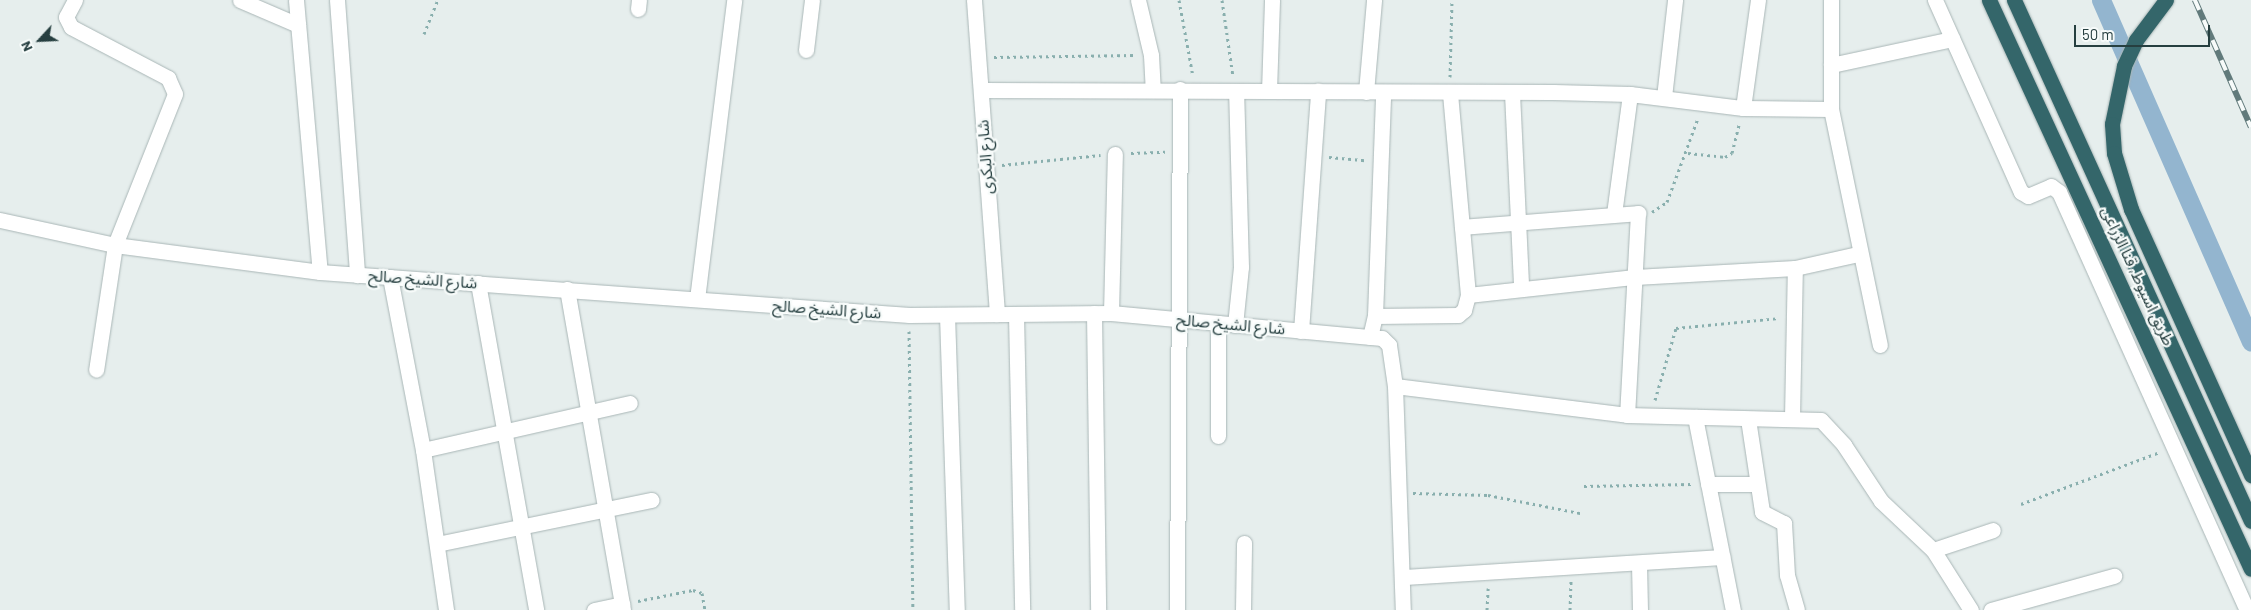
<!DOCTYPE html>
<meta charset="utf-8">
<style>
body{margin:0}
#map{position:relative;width:2251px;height:610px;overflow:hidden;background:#e6eeed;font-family:Barlow,"Noto Sans Arabic",sans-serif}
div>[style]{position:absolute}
.canal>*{height:19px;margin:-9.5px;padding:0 9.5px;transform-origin:9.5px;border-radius:9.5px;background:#93b5cf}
.path>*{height:3px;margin-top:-1.5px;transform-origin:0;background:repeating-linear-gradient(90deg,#89afae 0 2.5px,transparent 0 6.5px)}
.roads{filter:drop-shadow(0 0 1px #a9b6b6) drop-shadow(0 0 1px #a9b6b6)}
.street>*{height:15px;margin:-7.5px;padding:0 7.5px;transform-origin:7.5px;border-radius:7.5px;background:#fff}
.secondary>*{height:15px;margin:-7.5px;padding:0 7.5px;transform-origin:7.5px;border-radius:7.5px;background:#fff}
.highway>*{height:15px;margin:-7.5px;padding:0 7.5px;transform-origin:7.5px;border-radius:7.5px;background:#34666a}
.rail>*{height:5.5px;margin-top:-2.75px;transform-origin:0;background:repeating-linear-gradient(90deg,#f7fbfa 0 11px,#617a7b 0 22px);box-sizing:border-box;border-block:1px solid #617a7b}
span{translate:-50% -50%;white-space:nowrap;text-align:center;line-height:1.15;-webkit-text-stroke:4.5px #f7fbfa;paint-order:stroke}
.street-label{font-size:16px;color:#263f40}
.north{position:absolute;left:15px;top:15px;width:50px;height:50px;-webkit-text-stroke:4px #f7fbfa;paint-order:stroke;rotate:245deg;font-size:14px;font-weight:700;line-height:20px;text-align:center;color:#263f40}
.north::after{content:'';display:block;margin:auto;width:18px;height:22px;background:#263f40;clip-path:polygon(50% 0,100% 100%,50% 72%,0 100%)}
.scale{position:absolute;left:2074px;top:25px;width:136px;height:22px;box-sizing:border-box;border:2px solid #263f40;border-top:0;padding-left:6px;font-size:15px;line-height:18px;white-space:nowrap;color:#263f40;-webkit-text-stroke:4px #f7fbfa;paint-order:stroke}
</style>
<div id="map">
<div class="canal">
<div style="left:2101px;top:0;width:373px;rotate:66.3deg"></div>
</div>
<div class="path">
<div style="left:1179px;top:0;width:77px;rotate:79.6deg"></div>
<div style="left:1222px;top:0;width:77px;rotate:81.8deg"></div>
<div style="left:424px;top:34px;width:37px;rotate:-68deg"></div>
<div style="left:994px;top:57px;width:141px;rotate:-0.8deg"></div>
<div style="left:1450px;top:77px;width:77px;rotate:-88.5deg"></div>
<div style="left:1131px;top:153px;width:34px;rotate:-2deg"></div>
<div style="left:1688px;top:153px;width:37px;rotate:6deg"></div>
<div style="left:1725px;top:157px;width:8px;rotate:-30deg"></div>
<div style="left:1732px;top:153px;width:30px;rotate:-76deg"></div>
<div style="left:1329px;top:157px;width:36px;rotate:5deg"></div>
<div style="left:1002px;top:165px;width:99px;rotate:-5.8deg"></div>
<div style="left:1652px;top:212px;width:18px;rotate:-34deg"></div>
<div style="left:1667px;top:202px;width:90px;rotate:-69.7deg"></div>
<div style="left:909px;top:331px;width:279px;rotate:89.2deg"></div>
<div style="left:1655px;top:400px;width:75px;rotate:-73.7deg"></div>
<div style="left:1676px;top:328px;width:103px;rotate:-5.5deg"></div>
<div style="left:1584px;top:486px;width:108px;rotate:-1.1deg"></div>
<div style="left:1413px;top:493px;width:75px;rotate:1.5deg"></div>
<div style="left:1488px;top:495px;width:94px;rotate:11.1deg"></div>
<div style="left:2021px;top:504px;width:148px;rotate:-20.5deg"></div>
<div style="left:638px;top:601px;width:56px;rotate:-11.3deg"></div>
<div style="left:693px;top:590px;width:9px;rotate:18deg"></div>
<div style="left:702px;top:593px;width:17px;rotate:80deg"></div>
<div style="left:1487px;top:610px;width:22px;rotate:-87deg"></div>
<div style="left:1570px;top:610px;width:29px;rotate:-88deg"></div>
</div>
<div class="roads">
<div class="street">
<div style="left:75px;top:0;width:19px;rotate:118deg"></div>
<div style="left:66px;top:17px;width:11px;rotate:63deg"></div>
<div style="left:71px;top:27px;width:110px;rotate:27.7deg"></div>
<div style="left:168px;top:78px;width:17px;rotate:66deg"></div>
<div style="left:175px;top:94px;width:162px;rotate:111.7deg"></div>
<div style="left:115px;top:245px;width:126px;rotate:98.6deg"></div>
<div style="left:240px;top:0;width:63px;rotate:23.3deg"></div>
<div style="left:296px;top:0;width:273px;rotate:85deg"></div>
<div style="left:337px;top:0;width:276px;rotate:85.8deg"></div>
<div style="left:1138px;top:0;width:57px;rotate:76.7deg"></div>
<div style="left:1151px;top:55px;width:33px;rotate:87deg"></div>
<div style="left:1831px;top:0;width:109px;rotate:90deg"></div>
<div style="left:1831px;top:109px;width:241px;rotate:78.3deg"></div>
<div style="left:1935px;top:0;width:210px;rotate:65.9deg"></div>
<div style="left:2021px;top:192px;width:8px;rotate:30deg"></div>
<div style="left:2028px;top:196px;width:25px;rotate:-23deg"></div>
<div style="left:2051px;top:186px;width:10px;rotate:37deg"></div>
<div style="left:2059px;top:192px;width:458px;rotate:65.8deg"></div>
<div style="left:638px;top:9px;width:9px;rotate:-84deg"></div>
<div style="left:806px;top:50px;width:50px;rotate:-83.2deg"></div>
<div style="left:1831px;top:65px;width:124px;rotate:-12.1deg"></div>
<div style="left:981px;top:90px;width:572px;rotate:0.2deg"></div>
<div style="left:1553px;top:92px;width:77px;rotate:1.5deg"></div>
<div style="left:1630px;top:94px;width:114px;rotate:7.1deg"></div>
<div style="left:1743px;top:108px;width:88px;rotate:0.7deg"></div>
<div style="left:1269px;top:91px;width:91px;rotate:-88.1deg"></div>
<div style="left:1366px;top:92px;width:92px;rotate:-85deg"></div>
<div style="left:1512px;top:93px;width:194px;rotate:87.3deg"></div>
<div style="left:1664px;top:97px;width:98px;rotate:-83.5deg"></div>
<div style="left:1743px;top:108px;width:109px;rotate:-82.1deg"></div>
<div style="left:1614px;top:214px;width:121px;rotate:-82.4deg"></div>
<div style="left:1462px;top:227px;width:177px;rotate:-4.5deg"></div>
<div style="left:1638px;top:213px;width:202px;rotate:93.1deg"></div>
<div style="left:390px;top:277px;width:176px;rotate:79.2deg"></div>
<div style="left:423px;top:450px;width:162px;rotate:81.8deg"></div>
<div style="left:478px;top:283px;width:332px;rotate:79.9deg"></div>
<div style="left:567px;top:289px;width:326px;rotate:80.1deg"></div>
<div style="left:1468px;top:295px;width:168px;rotate:-6.2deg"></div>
<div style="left:1635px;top:277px;width:160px;rotate:-3.2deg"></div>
<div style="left:1795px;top:268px;width:65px;rotate:-12.5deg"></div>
<div style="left:697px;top:299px;width:301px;rotate:-82.9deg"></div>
<div style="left:1094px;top:313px;width:297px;rotate:89.2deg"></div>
<div style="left:1111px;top:313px;width:159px;rotate:-88.6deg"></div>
<div style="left:1016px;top:314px;width:296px;rotate:88.8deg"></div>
<div style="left:947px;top:315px;width:295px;rotate:88.1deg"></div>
<div style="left:1375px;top:316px;width:83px;rotate:-0.7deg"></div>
<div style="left:1458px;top:315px;width:8px;rotate:-40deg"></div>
<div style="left:1464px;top:310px;width:16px;rotate:-75deg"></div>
<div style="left:1468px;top:295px;width:201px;rotate:-95.1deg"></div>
<div style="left:1218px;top:323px;width:113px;rotate:90deg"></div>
<div style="left:1235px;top:325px;width:58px;rotate:-84.1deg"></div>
<div style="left:1241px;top:267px;width:175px;rotate:-91.6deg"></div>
<div style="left:1301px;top:331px;width:241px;rotate:-85.9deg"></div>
<div style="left:1370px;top:337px;width:22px;rotate:-77deg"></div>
<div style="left:1375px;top:316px;width:223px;rotate:-87.9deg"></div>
<div style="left:1395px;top:386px;width:234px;rotate:7.1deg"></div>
<div style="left:1627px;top:415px;width:194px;rotate:1.5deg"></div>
<div style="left:1821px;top:420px;width:34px;rotate:47deg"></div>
<div style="left:1844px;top:445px;width:67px;rotate:56.5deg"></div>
<div style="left:1881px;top:501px;width:71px;rotate:43.3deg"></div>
<div style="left:1933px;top:550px;width:71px;rotate:57.7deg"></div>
<div style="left:1695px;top:417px;width:197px;rotate:78.9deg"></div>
<div style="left:1792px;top:418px;width:150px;rotate:-88.9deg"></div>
<div style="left:1748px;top:419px;width:94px;rotate:81.4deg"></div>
<div style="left:1762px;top:512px;width:25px;rotate:27deg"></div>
<div style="left:1784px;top:523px;width:52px;rotate:86.7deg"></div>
<div style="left:1787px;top:575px;width:36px;rotate:74deg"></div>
<div style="left:423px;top:450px;width:212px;rotate:-12.8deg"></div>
<div style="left:1708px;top:484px;width:49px"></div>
<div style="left:437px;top:544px;width:219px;rotate:-11.6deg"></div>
<div style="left:1933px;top:550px;width:63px;rotate:-18.4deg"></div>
<div style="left:1639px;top:563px;width:47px;rotate:88.8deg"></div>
<div style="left:1404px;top:577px;width:319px;rotate:-3.6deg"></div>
<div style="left:594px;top:610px;width:29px;rotate:-12deg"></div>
<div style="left:1177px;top:610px;width:521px;rotate:-89.67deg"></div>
<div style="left:1243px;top:610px;width:67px;rotate:-89.1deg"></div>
<div style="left:1991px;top:610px;width:128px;rotate:-15.5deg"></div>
</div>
<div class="secondary">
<div style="left:974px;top:0;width:315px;rotate:85.8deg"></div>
<div style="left:0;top:220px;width:118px;rotate:12.3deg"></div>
<div style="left:115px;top:245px;width:207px;rotate:7.5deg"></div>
<div style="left:320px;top:272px;width:591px;rotate:4.18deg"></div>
<div style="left:909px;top:315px;width:202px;rotate:-0.6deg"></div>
<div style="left:1111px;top:313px;width:272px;rotate:5.3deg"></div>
<div style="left:1382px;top:338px;width:10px;rotate:45deg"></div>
<div style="left:1389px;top:345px;width:41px;rotate:81.7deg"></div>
<div style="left:1395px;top:386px;width:224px;rotate:88deg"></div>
</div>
<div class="highway">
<div style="left:1989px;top:0;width:626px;rotate:65.28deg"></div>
<div style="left:2014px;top:0;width:572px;rotate:65.54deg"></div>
<div style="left:2166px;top:0;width:50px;rotate:126.9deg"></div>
<div style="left:2136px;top:40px;width:29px;rotate:115deg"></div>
<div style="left:2124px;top:66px;width:59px;rotate:101.7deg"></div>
<div style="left:2112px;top:124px;width:29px;rotate:86deg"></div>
<div style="left:2114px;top:153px;width:59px;rotate:73.1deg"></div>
<div style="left:2131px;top:209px;width:292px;rotate:65.7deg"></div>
</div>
</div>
<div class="rail">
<div style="left:2195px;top:0;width:139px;rotate:66.2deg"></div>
</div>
<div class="street-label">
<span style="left:985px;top:157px;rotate:-94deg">شارع البكرى</span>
<span style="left:2138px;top:276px;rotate:65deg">طريق اسيوط, قنا الزراعى</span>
<span style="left:423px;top:279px;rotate:4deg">شارع الشيخ صالح</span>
<span style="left:827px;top:309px;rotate:4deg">شارع الشيخ صالح</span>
<span style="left:1231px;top:324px;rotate:5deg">شارع الشيخ صالح</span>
</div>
<div class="north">N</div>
<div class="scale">50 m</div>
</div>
